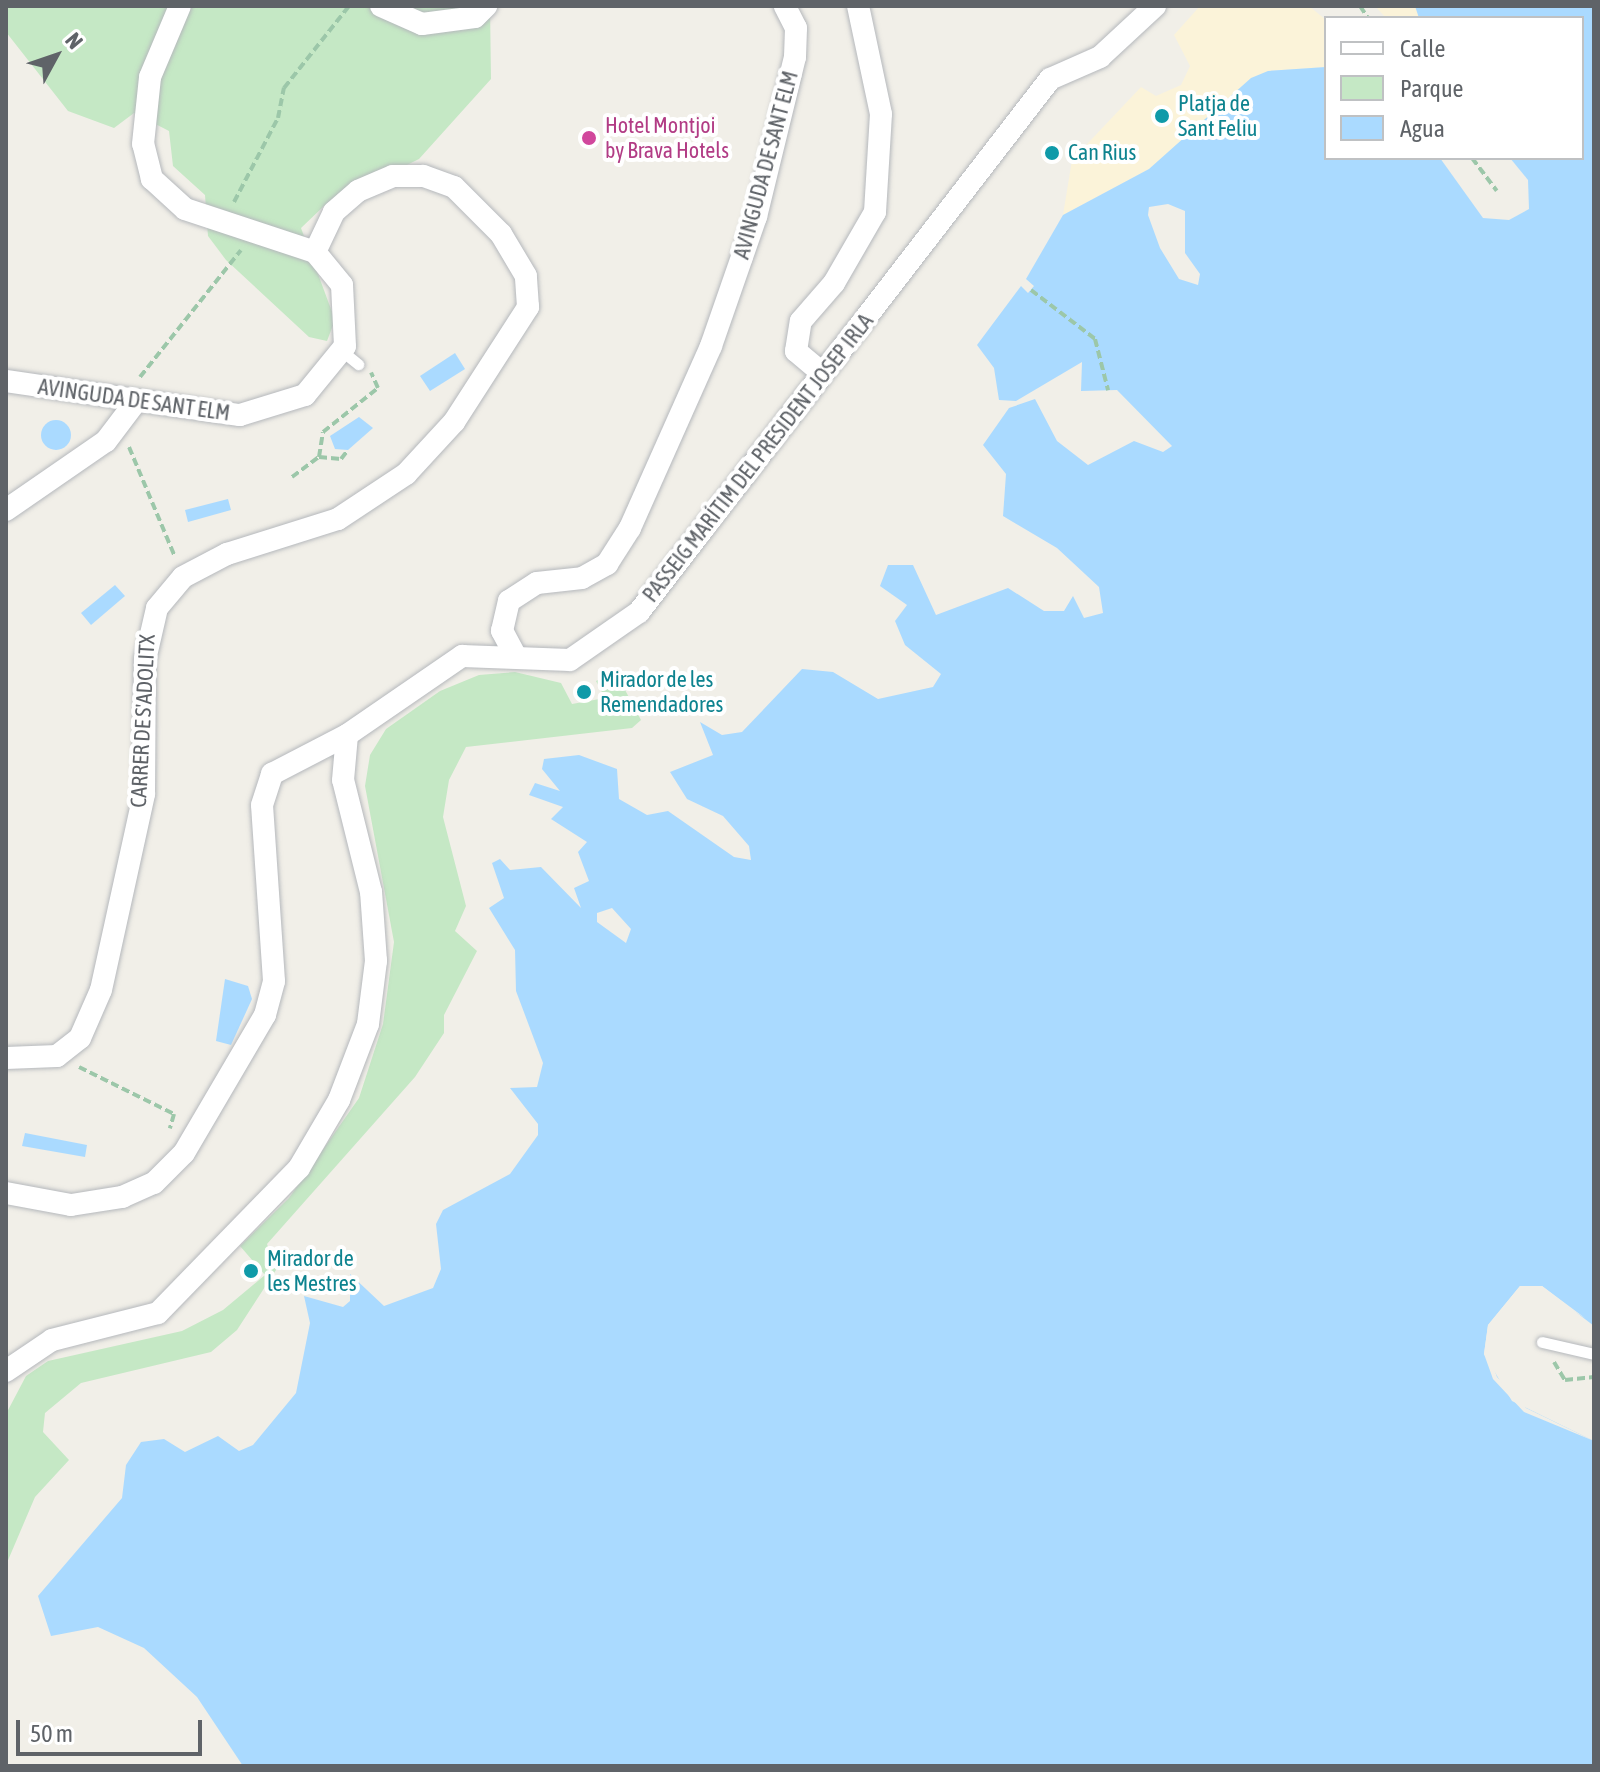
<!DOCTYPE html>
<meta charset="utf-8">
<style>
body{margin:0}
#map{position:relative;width:1600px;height:1772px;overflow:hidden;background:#f1efe8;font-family:"Asap Condensed",sans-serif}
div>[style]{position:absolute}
.green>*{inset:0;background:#c5e8c5}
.sand>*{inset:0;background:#fbf3d9}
.water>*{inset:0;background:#aadaff}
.round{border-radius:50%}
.pier>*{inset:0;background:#f1efe8}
.path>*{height:4px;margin-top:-2px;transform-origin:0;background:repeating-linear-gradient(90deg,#9cc7a9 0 8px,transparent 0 12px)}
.roads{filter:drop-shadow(0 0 2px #b5b8bc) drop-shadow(0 0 2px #b5b8bc)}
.service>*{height:11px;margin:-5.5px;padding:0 5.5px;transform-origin:5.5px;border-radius:5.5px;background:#fff}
.minor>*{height:22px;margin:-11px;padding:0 11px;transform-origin:11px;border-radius:11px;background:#fff}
.dots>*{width:22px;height:22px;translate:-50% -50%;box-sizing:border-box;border:4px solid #fff;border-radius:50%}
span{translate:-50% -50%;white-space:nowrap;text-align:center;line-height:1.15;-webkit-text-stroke:8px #fff;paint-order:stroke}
.culture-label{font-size:22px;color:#0d838f}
.left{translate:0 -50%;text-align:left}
.hotel-label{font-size:22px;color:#b23c85}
.street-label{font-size:22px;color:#5f6368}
.frame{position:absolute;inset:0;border:8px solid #5f6368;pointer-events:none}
.legend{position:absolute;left:1324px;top:16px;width:260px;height:144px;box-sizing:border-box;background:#fff;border:2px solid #bfc1c3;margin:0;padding:10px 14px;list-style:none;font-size:24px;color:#5f6368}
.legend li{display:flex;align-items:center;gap:16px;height:40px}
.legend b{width:40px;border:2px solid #bfc1c3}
.north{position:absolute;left:16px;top:16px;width:80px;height:80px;-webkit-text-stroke:6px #fff;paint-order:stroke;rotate:50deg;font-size:22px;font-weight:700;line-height:32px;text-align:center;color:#5f6368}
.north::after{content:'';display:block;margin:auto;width:28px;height:36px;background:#5f6368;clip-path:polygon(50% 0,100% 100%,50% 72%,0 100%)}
.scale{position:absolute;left:16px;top:1720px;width:186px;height:36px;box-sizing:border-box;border:4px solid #5f6368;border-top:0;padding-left:10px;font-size:24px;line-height:28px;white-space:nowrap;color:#5f6368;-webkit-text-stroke:6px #fff;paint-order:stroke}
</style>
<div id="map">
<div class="green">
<div style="clip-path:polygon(6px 6px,490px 6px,491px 79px,419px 159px,324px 206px,301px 228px,335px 320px,327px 341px,309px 337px,226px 260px,208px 236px,205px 195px,173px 166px,169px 131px,134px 113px,114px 128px,68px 111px,6px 32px)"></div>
<div style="clip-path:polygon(615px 671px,641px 720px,632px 728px,466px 747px,449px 780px,443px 817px,466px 906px,455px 931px,477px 951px,444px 1015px,444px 1033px,415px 1077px,267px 1244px,276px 1270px,237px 1330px,211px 1352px,81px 1383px,45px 1413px,43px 1432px,69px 1460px,35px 1497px,6px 1565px,6px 1414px,26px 1376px,48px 1361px,182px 1331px,223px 1310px,265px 1275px,240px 1246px,289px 1198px,359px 1098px,383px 1024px,394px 942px,365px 786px,370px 755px,386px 729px,440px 691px,479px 675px,515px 672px,561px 683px,572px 704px,605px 698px,596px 681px)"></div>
</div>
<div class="sand">
<div style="clip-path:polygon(1200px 6px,1309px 6px,1326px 20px,1326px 67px,1268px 71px,1149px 169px,1063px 215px,1072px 160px,1141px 87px,1156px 96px,1181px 85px,1190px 66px,1174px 35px)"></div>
<div style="clip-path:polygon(1375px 6px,1415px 6px,1419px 18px,1386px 18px)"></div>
</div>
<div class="water">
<div style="clip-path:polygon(evenodd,1415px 6px,1594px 6px,1594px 1326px,1542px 1286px,1520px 1286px,1488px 1325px,1484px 1354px,1512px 1401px,1594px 1441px,1594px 1766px,243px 1766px,197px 1697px,144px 1648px,98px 1627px,51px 1636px,38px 1596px,122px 1498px,126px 1465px,141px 1442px,164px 1439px,185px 1452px,218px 1436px,239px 1451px,253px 1445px,296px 1393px,310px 1323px,304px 1296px,343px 1307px,350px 1301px,350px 1274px,384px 1306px,433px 1288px,441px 1269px,436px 1224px,443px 1210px,510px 1174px,538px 1135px,538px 1124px,510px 1088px,537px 1087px,543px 1063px,516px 991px,515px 950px,489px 908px,504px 898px,492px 863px,500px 859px,510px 870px,541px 867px,581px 908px,574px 888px,589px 881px,578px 852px,587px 842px,551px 819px,563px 807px,529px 795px,535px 783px,560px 791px,542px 769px,544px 759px,579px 755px,617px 769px,619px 799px,647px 815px,668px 811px,734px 857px,751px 860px,749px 846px,723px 816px,687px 799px,670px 772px,713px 755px,700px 722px,722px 735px,742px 732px,802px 669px,833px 672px,878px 699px,933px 687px,941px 674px,905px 645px,895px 621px,907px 605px,880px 586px,888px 565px,913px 565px,936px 615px,1008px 588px,1044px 611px,1064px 611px,1073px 596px,1084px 618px,1103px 613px,1099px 587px,1057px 548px,1003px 516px,1006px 474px,983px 445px,1009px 408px,1035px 399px,1057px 441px,1088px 465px,1134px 441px,1163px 452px,1172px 446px,1117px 390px,1081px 391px,1082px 362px,1016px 401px,999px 400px,994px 368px,977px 345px,1021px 286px,1028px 293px,1034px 286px,1026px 279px,1063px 215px,1149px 169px,1251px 78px,1268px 71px,1326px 67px,1326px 158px,1582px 158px,1582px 18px,1419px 18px,1415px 6px,1168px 204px,1185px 211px,1185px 253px,1200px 274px,1198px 285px,1179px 279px,1160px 248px,1148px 215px,1149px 207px,1168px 204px,1415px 6px,612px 908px,631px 929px,626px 943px,597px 922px,597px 913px,612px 908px)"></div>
<div style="clip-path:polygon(455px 353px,465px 369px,430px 391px,420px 376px)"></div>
<div style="clip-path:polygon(359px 417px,373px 428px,348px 450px,335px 449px,330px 436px)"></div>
<div class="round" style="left:41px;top:420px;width:30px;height:30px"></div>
<div style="clip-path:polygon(228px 499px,231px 510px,188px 522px,185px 510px)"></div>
<div style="clip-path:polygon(115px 585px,125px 596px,91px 625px,81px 613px)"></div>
<div style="clip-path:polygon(225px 979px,248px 986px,252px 999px,231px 1045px,216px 1041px)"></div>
<div style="clip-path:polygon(25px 1133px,87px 1145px,85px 1157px,22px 1146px)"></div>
</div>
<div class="pier">
<div style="clip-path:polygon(1440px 158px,1510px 158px,1528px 180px,1529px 209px,1509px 220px,1483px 218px)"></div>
<div style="clip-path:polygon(1520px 1286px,1542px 1286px,1585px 1318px,1540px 1290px,1522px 1290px,1491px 1326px,1488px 1353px,1497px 1377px,1526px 1408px,1594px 1441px,1524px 1412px,1493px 1379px,1484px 1354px,1488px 1325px)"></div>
</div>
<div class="path">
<div style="left:1360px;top:6px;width:14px;rotate:56deg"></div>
<div style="left:1472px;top:158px;width:41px;rotate:52.9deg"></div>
<div style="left:234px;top:202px;width:95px;rotate:-62.4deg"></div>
<div style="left:278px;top:118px;width:31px;rotate:-79deg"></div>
<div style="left:284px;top:88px;width:105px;rotate:-51.6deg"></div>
<div style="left:1031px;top:290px;width:81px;rotate:37.4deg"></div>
<div style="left:1095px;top:339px;width:53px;rotate:75.7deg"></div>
<div style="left:140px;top:377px;width:162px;rotate:-51.5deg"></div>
<div style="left:129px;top:447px;width:119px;rotate:67.3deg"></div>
<div style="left:319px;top:457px;width:22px;rotate:5deg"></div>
<div style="left:341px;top:459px;width:11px;rotate:-52deg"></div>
<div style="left:292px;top:477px;width:34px;rotate:-37deg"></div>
<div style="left:319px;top:457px;width:25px;rotate:-81deg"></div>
<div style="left:323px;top:432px;width:70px;rotate:-38.7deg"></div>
<div style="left:378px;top:388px;width:17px;rotate:-114deg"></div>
<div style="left:79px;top:1067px;width:106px;rotate:26.3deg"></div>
<div style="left:174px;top:1114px;width:15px;rotate:106deg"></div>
<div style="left:1554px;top:1362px;width:21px;rotate:59deg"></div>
<div style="left:1565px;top:1380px;width:29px;rotate:-6deg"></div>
</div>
<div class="roads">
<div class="service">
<div style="left:342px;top:351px;width:21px;rotate:39deg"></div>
<div style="left:1542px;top:1342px;width:53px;rotate:13deg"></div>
</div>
<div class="minor">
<div style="left:381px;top:6px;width:45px;rotate:23.7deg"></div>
<div style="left:422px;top:24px;width:53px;rotate:-7.5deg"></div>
<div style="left:475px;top:17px;width:16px;rotate:-45deg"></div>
<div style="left:822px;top:373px;width:34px;rotate:-140deg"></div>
<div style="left:796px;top:351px;width:30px;rotate:-81deg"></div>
<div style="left:801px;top:321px;width:50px;rotate:-49deg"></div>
<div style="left:834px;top:283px;width:82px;rotate:-60deg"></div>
<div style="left:875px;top:212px;width:98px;rotate:-86.5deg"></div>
<div style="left:881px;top:114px;width:110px;rotate:-102deg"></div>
<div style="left:6px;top:381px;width:236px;rotate:8.3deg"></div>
<div style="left:240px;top:415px;width:68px;rotate:-17.1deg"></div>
<div style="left:305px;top:395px;width:63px;rotate:-50.8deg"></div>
<div style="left:345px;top:346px;width:61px;rotate:-92.8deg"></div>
<div style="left:342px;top:285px;width:43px;rotate:-129.3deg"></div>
<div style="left:315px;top:252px;width:137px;rotate:-161.7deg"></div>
<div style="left:185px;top:209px;width:45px;rotate:-137.7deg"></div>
<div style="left:152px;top:179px;width:36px;rotate:-104deg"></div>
<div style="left:143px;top:144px;width:67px;rotate:-84deg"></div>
<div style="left:150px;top:77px;width:77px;rotate:-67.1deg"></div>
<div style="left:6px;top:510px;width:121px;rotate:-34.6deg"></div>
<div style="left:106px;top:441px;width:51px;rotate:-52.9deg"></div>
<div style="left:516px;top:657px;width:30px;rotate:-118deg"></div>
<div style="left:502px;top:631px;width:31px;rotate:-77deg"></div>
<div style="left:509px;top:601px;width:33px;rotate:-33deg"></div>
<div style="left:537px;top:583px;width:45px;rotate:-6.3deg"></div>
<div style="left:582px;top:578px;width:29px;rotate:-29deg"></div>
<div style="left:607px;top:564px;width:43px;rotate:-57.4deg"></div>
<div style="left:630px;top:528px;width:199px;rotate:-66deg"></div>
<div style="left:711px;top:346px;width:137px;rotate:-70.8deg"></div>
<div style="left:756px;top:217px;width:165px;rotate:-76.3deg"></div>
<div style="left:795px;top:57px;width:29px;rotate:-88deg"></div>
<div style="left:796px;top:28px;width:25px;rotate:-117deg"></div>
<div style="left:6px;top:1058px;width:51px;rotate:-2.2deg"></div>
<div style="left:57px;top:1056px;width:29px;rotate:-38deg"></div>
<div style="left:80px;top:1038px;width:52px;rotate:-66.4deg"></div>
<div style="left:101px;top:990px;width:201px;rotate:-77.6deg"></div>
<div style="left:144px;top:794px;width:134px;rotate:-89.6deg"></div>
<div style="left:145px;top:660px;width:53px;rotate:-77deg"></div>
<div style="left:157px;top:608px;width:40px;rotate:-50deg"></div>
<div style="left:183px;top:577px;width:50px;rotate:-27.6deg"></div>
<div style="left:227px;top:554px;width:116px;rotate:-17.5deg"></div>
<div style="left:338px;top:519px;width:82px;rotate:-33.5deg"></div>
<div style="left:406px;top:474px;width:71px;rotate:-47.3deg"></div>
<div style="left:454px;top:422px;width:137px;rotate:-57.2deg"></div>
<div style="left:528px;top:307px;width:31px;rotate:-94deg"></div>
<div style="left:526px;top:276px;width:49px;rotate:-120.8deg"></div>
<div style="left:501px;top:234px;width:66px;rotate:-135deg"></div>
<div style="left:454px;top:187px;width:33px;rotate:-160deg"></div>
<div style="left:423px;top:176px;width:30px;rotate:180deg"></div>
<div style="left:393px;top:176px;width:38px;rotate:157deg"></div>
<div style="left:358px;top:191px;width:32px;rotate:139deg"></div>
<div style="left:334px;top:212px;width:44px;rotate:115.4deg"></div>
<div style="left:6px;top:1193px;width:66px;rotate:10.5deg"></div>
<div style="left:71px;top:1205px;width:52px;rotate:-8.9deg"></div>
<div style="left:122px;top:1197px;width:35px;rotate:-24deg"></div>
<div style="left:154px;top:1183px;width:42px;rotate:-45deg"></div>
<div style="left:184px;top:1153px;width:160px;rotate:-59.6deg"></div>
<div style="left:265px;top:1015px;width:35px;rotate:-75deg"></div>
<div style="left:274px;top:981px;width:176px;rotate:-93.9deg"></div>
<div style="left:262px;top:805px;width:33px;rotate:-72deg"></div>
<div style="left:272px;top:774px;width:85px;rotate:-27.5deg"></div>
<div style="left:6px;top:1371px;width:55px;rotate:-34deg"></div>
<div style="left:52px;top:1340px;width:109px;rotate:-14.3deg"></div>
<div style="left:158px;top:1313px;width:202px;rotate:-45.8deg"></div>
<div style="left:299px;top:1168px;width:79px;rotate:-59.5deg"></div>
<div style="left:339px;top:1100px;width:81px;rotate:-69.1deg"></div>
<div style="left:368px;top:1024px;width:64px;rotate:-82.8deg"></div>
<div style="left:376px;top:961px;width:69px;rotate:-94.1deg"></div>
<div style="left:371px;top:892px;width:115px;rotate:-104deg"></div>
<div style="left:343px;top:780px;width:45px;rotate:-84.9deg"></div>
<div style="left:347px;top:735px;width:140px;rotate:-34.5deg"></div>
<div style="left:462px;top:656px;width:108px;rotate:2.1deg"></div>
<div style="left:570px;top:660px;width:84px;rotate:-34.8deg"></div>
<div style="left:639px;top:612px;width:673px;rotate:-52.36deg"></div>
<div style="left:1050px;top:79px;width:55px;rotate:-23.7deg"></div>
<div style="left:1100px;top:57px;width:75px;rotate:-42.8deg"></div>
</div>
</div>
<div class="dots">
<div style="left:1162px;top:116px;background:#0f9aa8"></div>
<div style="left:589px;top:138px;background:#d1479c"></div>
<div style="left:1052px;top:153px;background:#0f9aa8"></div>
<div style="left:584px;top:692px;background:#0f9aa8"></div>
<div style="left:251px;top:1271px;background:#0f9aa8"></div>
</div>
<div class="culture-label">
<span class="left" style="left:1178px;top:116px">Platja de<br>Sant Feliu</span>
<span class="left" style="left:1068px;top:153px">Can Rius</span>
<span class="left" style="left:600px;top:692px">Mirador de les<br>Remendadores</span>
<span class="left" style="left:267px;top:1271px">Mirador de<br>les Mestres</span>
</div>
<div class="hotel-label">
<span class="left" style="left:605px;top:138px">Hotel Montjoi<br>by Brava Hotels</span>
</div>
<div class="street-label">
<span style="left:766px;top:165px;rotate:-75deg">AVINGUDA DE SANT ELM</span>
<span style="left:134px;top:400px;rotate:8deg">AVINGUDA DE SANT ELM</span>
<span style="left:758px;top:458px;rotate:-52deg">PASSEIG MARÍTIM DEL PRESIDENT JOSEP IRLA</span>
<span style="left:143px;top:721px;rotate:-87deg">CARRER DE S'ADOLITX</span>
</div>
<div class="frame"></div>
<ul class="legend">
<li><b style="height:10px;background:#fff"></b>Calle</li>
<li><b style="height:22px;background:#c5e8c5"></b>Parque</li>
<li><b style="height:22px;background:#aadaff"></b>Agua</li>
</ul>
<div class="north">N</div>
<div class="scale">50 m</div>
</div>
